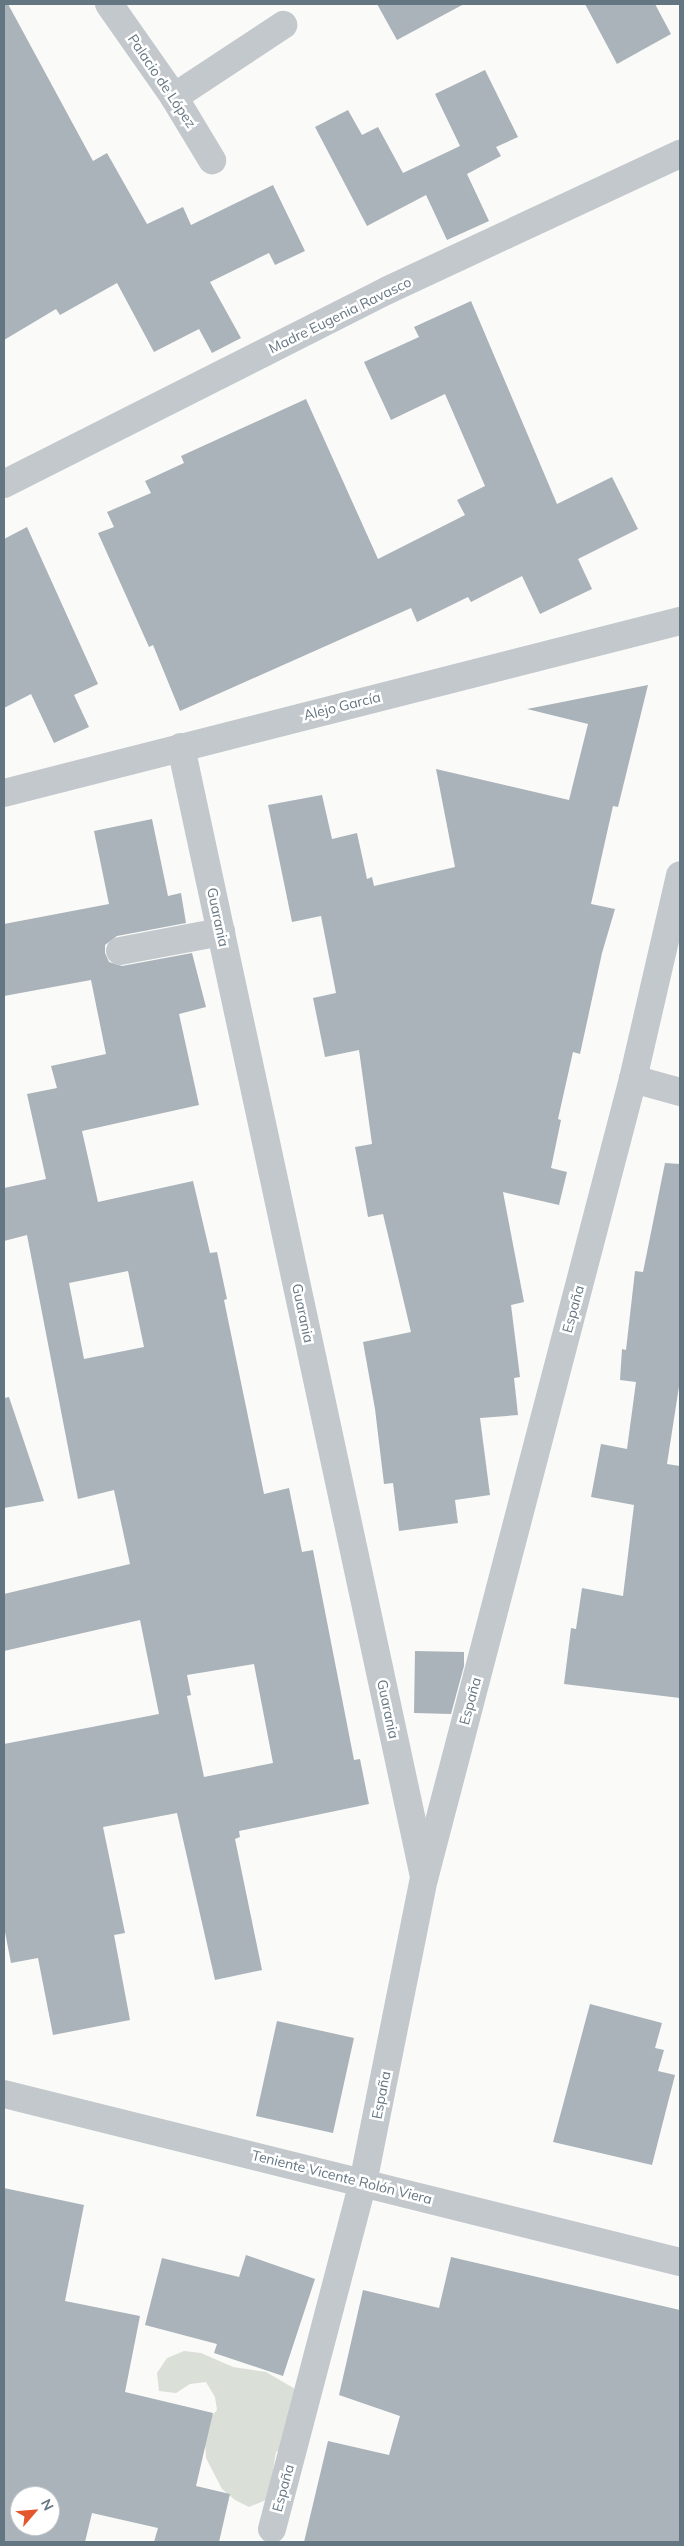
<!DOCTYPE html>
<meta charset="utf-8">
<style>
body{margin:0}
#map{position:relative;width:684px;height:2546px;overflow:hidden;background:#fafaf8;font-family:Mulish,sans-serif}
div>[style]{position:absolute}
.green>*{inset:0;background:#dadfd7}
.building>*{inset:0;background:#aab3b9}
.minor>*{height:28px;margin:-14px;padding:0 14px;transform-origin:14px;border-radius:14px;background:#c3c8cc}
span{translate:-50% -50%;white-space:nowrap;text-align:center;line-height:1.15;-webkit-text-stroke:5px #fff;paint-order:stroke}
.street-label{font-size:14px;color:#657683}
.frame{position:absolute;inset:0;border:5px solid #657683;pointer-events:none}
.north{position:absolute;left:10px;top:2486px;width:50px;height:50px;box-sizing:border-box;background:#fff;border:1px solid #c1c8cd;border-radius:50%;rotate:63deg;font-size:14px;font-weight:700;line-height:20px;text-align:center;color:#657683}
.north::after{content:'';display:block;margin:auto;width:18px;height:22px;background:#e4572e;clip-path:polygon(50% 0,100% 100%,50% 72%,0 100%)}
</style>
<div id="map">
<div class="green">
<div style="clip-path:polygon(184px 2351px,201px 2353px,233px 2367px,266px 2372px,297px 2390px,290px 2445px,276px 2452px,273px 2470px,277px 2487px,266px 2500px,249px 2507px,235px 2500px,222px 2489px,206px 2458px,204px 2425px,217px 2410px,215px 2397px,206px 2382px,190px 2384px,176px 2393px,159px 2391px,157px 2373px,167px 2358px)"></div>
</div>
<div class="building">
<div style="clip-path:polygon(4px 4px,8px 4px,93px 161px,107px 153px,147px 224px,183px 207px,191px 225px,273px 185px,305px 251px,275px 265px,269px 253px,210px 282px,241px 338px,212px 353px,199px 329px,154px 352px,117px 283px,60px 315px,56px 309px,4px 340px)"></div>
<div style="clip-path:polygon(377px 4px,464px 4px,397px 40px)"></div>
<div style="clip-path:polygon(585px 4px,655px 4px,671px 34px,617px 64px)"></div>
<div style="clip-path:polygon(485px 70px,518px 137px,496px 147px,501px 156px,467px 174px,489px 221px,447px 240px,426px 195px,367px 226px,315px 127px,348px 110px,362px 135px,378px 127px,403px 173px,460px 146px,435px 94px)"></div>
<div style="clip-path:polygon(471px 301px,557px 504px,612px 477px,638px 529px,578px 559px,592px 589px,540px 614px,522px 576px,471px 602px,468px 597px,417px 622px,411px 608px,180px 711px,153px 645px,149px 647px,98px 533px,114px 527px,107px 512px,151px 493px,145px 481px,184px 463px,181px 456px,306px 399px,378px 559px,465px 515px,457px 500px,485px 486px,445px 394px,391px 420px,364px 362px,419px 337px,414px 327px)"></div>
<div style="clip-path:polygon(27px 527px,98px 684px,74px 695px,89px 727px,54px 743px,31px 694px,4px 708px,4px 539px)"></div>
<div style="clip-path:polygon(648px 685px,618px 807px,613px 806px,591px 904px,615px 909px,602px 953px,580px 1054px,573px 1052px,558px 1119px,561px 1120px,551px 1168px,567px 1172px,559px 1205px,503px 1192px,524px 1302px,511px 1305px,520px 1377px,514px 1378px,518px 1415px,480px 1418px,490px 1495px,455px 1500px,458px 1523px,399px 1531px,393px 1483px,384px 1484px,375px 1409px,363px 1342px,411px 1332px,383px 1214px,368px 1217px,355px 1147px,372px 1144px,359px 1050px,325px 1057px,313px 998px,336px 993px,321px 916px,292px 922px,268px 805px,322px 795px,332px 839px,357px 833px,367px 879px,372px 877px,374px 886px,455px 867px,436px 769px,569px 800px,588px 724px,527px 709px)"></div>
<div style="clip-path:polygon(evenodd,152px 819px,168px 896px,181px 893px,186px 923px,117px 936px,105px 945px,105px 953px,109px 962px,122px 966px,192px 953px,206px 1007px,179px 1014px,199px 1105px,82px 1131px,98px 1202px,193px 1181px,210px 1253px,217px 1252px,227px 1299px,224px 1300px,264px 1494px,289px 1488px,302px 1552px,313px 1550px,354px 1760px,360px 1759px,369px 1804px,239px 1831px,240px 1837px,235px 1839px,262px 1970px,215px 1980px,177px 1813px,103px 1827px,125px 1933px,114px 1935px,130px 2020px,53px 2035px,38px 1958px,11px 1963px,4px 1927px,4px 1744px,159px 1714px,140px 1620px,4px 1651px,4px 1594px,130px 1564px,114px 1490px,78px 1499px,27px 1235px,4px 1241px,4px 1188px,46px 1179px,27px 1094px,57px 1088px,51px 1066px,106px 1054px,91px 980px,4px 996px,4px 924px,109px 904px,94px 831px,152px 819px,128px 1271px,144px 1347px,84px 1359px,69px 1283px,128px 1271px,152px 819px,254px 1664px,273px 1763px,204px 1777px,187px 1696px,191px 1695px,187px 1675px,254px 1664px)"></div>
<div style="clip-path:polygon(665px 1163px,680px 1164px,680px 1380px,667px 1464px,680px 1466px,680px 1698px,564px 1684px,571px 1628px,576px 1629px,582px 1588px,623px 1596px,634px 1505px,591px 1497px,601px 1444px,627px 1449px,636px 1382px,620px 1380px,622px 1349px,626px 1350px,635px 1271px,643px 1272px)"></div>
<div style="clip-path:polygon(9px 1397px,44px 1501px,4px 1508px,4px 1398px)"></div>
<div style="clip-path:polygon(415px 1651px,464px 1652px,464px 1666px,451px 1714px,414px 1713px)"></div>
<div style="clip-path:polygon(590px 2004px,662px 2023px,655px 2048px,664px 2050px,658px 2071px,675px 2075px,652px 2165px,553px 2142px)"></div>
<div style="clip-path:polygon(277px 2021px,354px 2038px,333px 2133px,256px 2116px)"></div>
<div style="clip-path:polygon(evenodd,4px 2188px,84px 2205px,65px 2301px,140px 2316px,125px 2392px,213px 2413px,196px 2486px,230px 2494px,219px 2542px,154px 2542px,158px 2528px,92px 2513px,85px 2542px,4px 2542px,4px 2188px,20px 2496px,50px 2496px,50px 2526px,20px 2526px,20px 2496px)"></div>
<div style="clip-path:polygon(246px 2255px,315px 2279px,283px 2376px,214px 2353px,217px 2344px,145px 2325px,162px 2258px,239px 2277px)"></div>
<div style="clip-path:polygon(451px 2257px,680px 2310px,680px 2542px,304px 2542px,328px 2441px,389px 2455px,400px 2416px,339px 2395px,363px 2290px,439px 2308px)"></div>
</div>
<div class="minor">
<div style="left:109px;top:4px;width:113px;rotate:55deg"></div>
<div style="left:174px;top:97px;width:74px;rotate:58.9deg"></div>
<div style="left:174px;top:97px;width:131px;rotate:-33.4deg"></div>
<div style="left:4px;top:484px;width:430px;rotate:-26.8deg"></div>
<div style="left:388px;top:290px;width:322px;rotate:-25deg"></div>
<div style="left:181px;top:747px;width:1151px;rotate:77.86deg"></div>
<div style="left:4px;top:793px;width:698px;rotate:-14.28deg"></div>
<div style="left:120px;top:951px;width:103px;rotate:-10.7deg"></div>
<div style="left:633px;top:1079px;width:49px;rotate:15.5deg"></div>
<div style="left:4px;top:2094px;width:697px;rotate:13.96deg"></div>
<div style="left:272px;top:2529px;width:358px;rotate:-75.3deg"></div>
<div style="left:363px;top:2183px;width:310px;rotate:-78.7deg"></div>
<div style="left:424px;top:1879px;width:827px;rotate:-75.36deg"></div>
<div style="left:633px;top:1079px;width:209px;rotate:-77deg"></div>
</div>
<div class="street-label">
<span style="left:162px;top:81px;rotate:56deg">Palacio de López</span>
<span style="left:340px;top:315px;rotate:-26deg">Madre Eugenia Ravasco</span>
<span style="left:342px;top:706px;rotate:-14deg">Alejo García</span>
<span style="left:218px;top:917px;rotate:78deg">Guarania</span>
<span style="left:573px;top:1309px;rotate:-75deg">España</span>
<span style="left:303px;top:1313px;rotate:78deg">Guarania</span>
<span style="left:470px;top:1701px;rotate:-75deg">España</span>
<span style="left:388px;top:1709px;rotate:78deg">Guarania</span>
<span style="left:381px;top:2095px;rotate:-79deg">España</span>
<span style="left:342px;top:2177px;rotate:14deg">Teniente Vicente Rolón Viera</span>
<span style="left:283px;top:2488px;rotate:-75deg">España</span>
</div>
<div class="frame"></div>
<div class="north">N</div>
</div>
